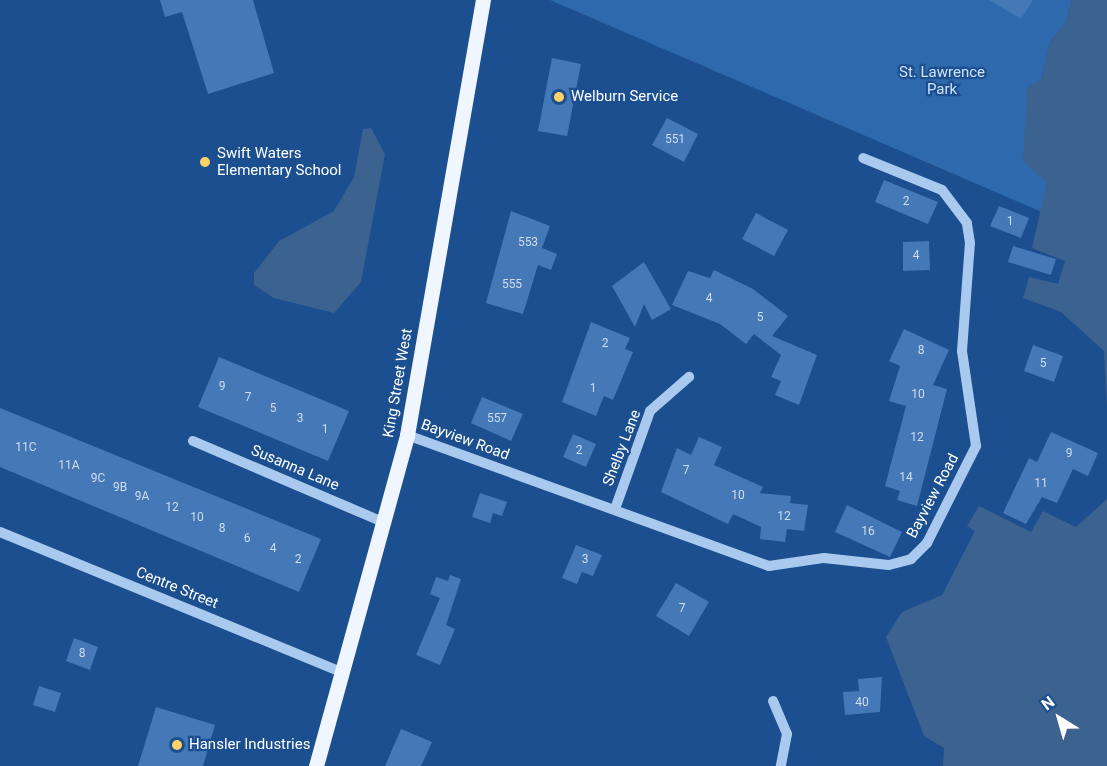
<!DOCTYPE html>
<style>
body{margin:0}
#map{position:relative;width:1107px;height:766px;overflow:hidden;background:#1b4f8f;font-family:Roboto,sans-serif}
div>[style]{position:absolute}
.green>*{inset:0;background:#2e69ad}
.water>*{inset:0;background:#3c6290}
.building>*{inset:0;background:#4478b7}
.minor>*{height:10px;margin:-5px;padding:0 5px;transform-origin:5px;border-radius:5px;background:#a9c9ee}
.major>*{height:15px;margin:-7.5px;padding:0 7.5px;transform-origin:7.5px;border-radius:7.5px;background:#f0f6ff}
.dots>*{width:16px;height:16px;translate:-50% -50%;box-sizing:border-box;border:3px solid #1b4f8f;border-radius:50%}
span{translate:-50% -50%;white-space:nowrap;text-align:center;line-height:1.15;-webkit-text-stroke:4.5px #1b4f8f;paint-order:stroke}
.number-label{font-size:12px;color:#d0dded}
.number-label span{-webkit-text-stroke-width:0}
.park-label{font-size:15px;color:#cfe3fa}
.poi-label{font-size:15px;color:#fff}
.left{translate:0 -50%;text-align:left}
.street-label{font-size:15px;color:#fff}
.north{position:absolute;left:1029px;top:688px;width:60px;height:60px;-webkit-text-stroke:4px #1b4f8f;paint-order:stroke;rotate:323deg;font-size:16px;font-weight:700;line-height:24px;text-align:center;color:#fff}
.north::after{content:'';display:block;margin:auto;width:21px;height:27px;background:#fff;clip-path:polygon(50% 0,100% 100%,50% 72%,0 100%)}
</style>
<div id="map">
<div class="green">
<div style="clip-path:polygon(550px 0,1072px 0,1066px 22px,1050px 42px,1041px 79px,1047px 182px,1042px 212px)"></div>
</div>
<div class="water">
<div style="clip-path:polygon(1072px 0,1107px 0,1107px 409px,1104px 351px,1061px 312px,1023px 298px,1029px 277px,1058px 284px,1065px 261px,1032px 248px,1047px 182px,1023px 162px,1027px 88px,1041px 79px,1050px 42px,1066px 22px)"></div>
<div style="clip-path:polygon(371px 128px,385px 154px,361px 282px,334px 313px,274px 298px,254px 285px,254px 273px,279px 241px,334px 211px,354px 177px,363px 129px)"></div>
<div style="clip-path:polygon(1107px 499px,1107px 766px,943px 766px,944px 748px,924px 736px,886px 637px,902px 612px,942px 595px,975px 531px,967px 526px,979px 506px,1031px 532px,1043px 511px,1076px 527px)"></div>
</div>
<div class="building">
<div style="clip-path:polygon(160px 0,253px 0,274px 73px,208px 94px,182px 12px,165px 17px)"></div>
<div style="clip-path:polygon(989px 0,1033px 0,1021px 19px)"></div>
<div style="clip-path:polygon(552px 58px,581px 64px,567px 136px,538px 131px)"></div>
<div style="clip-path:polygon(667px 118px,698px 134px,684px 162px,652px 145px)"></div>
<div style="clip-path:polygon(884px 180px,938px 202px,928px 224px,875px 202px)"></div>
<div style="clip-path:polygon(999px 206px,1029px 218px,1021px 238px,990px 226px)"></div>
<div style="clip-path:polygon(511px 211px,550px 226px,542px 248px,557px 254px,551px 270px,538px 265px,523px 314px,486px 303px)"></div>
<div style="clip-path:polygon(756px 213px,788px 230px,774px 256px,742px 239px)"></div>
<div style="clip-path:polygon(929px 241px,930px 270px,903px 271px,903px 242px)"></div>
<div style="clip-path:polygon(1013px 246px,1056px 259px,1051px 275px,1008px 262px)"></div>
<div style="clip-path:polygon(644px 262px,671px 309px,652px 320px,644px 304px,635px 327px,612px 286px)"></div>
<div style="clip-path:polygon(714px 270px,753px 289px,788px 316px,772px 336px,817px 355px,799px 405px,775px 395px,781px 381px,771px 377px,781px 355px,754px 334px,746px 344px,720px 324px,672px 305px,688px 271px,710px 278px)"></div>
<div style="clip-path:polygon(591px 322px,630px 338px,625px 349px,633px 352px,613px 400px,604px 396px,596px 416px,562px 402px)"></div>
<div style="clip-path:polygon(904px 329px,949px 350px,933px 385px,947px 389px,917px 506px,897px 500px,900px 491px,885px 486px,906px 406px,889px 401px,900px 366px,889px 361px)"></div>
<div style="clip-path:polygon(1033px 345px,1063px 356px,1054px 382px,1024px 371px)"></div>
<div style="clip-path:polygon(219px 357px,349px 411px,328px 461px,198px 407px)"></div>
<div style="clip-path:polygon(482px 397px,523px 414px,511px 441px,471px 423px)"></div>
<div style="clip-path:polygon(0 408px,321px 539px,299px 592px,0 467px)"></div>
<div style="clip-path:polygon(1051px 432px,1098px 453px,1088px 476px,1073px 469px,1057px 503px,1042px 497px,1026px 524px,1003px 513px,1029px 458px,1037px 462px)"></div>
<div style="clip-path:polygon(573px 434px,596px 444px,586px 467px,563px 457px)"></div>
<div style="clip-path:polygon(699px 437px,722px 447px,714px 465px,763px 487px,760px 493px,791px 496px,790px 503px,808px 505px,804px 531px,787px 529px,785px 542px,760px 539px,761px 527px,733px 514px,728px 524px,661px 492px,677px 448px,691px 455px)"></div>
<div style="clip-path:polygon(480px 493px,507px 502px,502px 516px,493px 513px,490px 523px,472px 517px)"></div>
<div style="clip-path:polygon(847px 505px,902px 532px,890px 557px,835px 532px)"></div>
<div style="clip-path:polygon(576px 545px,602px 555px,593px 576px,582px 572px,577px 584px,562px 578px)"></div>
<div style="clip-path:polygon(450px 575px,461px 579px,446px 625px,455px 629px,440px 665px,416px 655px,440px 598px,430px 594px,436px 577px,448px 581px)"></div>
<div style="clip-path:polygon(676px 583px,709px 602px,689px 636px,656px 616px)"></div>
<div style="clip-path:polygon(74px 638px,98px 647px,90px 670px,66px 661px)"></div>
<div style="clip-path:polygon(882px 677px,880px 712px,845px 715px,843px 692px,859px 691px,858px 679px)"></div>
<div style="clip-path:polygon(39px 686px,61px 693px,55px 712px,33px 705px)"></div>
<div style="clip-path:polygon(156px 707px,215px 725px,203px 766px,138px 766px)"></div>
<div style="clip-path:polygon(401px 729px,432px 742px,421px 766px,385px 766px)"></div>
</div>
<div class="minor">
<div style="left:407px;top:435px;width:385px;rotate:19.9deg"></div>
<div style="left:769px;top:566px;width:56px;rotate:-8.3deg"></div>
<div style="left:824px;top:558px;width:65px;rotate:6.1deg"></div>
<div style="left:889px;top:565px;width:23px;rotate:-15deg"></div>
<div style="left:911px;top:559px;width:23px;rotate:-45deg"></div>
<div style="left:927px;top:543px;width:109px;rotate:-63.2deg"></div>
<div style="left:976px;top:446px;width:96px;rotate:-98.4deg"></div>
<div style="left:962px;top:351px;width:108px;rotate:-85.8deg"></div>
<div style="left:970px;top:243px;width:20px;rotate:-99deg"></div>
<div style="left:967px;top:223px;width:41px;rotate:-127.1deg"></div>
<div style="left:942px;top:190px;width:85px;rotate:-157.9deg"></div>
<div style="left:193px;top:441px;width:209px;rotate:23.1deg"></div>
<div style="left:615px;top:509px;width:104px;rotate:-70.3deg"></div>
<div style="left:650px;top:411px;width:52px;rotate:-41.1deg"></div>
<div style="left:0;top:532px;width:371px;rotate:22.3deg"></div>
<div style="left:773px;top:701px;width:36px;rotate:67deg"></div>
<div style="left:787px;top:734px;width:33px;rotate:101deg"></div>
</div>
<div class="major">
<div style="left:316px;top:766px;width:343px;rotate:-74.6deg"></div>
<div style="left:407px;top:435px;width:442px;rotate:-80.1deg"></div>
</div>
<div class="dots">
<div style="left:559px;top:97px;background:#ffd166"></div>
<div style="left:205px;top:162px;background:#ffd166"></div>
<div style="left:177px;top:745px;background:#ffd166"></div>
</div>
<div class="number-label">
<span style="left:675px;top:140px">551</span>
<span style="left:906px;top:202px">2</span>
<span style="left:1010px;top:222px">1</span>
<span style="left:528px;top:243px">553</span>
<span style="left:916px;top:256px">4</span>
<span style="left:512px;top:285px">555</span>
<span style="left:709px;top:299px">4</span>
<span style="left:760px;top:318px">5</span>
<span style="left:605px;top:344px">2</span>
<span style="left:921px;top:351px">8</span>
<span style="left:1043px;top:364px">5</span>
<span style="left:222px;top:387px">9</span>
<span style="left:593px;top:389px">1</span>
<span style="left:918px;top:395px">10</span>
<span style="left:248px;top:398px">7</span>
<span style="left:273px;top:409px">5</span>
<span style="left:300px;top:419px">3</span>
<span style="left:497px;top:419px">557</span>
<span style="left:325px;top:430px">1</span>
<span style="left:917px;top:438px">12</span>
<span style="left:26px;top:448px">11C</span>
<span style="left:579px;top:451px">2</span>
<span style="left:1069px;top:454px">9</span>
<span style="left:69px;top:466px">11A</span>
<span style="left:686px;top:471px">7</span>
<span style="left:906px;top:478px">14</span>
<span style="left:98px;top:479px">9C</span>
<span style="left:1041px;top:484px">11</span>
<span style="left:120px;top:488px">9B</span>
<span style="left:738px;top:496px">10</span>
<span style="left:142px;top:497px">9A</span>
<span style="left:172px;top:508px">12</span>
<span style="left:784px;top:517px">12</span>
<span style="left:197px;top:518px">10</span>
<span style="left:222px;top:529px">8</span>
<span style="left:868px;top:532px">16</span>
<span style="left:247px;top:539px">6</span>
<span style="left:273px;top:549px">4</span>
<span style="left:298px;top:560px">2</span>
<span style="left:585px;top:560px">3</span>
<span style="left:682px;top:609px">7</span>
<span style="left:82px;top:654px">8</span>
<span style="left:862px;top:703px">40</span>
</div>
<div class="park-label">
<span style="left:942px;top:81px">St. Lawrence<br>Park</span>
</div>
<div class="poi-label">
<span class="left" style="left:571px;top:97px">Welburn Service</span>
<span class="left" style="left:217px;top:162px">Swift Waters<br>Elementary School</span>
<span class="left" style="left:189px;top:745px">Hansler Industries</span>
</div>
<div class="street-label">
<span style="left:398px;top:383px;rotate:-80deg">King Street West</span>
<span style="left:465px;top:440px;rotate:20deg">Bayview Road</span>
<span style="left:622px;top:448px;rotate:-69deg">Shelby Lane</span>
<span style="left:295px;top:468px;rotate:23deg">Susanna Lane</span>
<span style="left:933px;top:496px;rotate:-62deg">Bayview Road</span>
<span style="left:177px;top:588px;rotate:22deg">Centre Street</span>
</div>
<div class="north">N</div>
</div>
